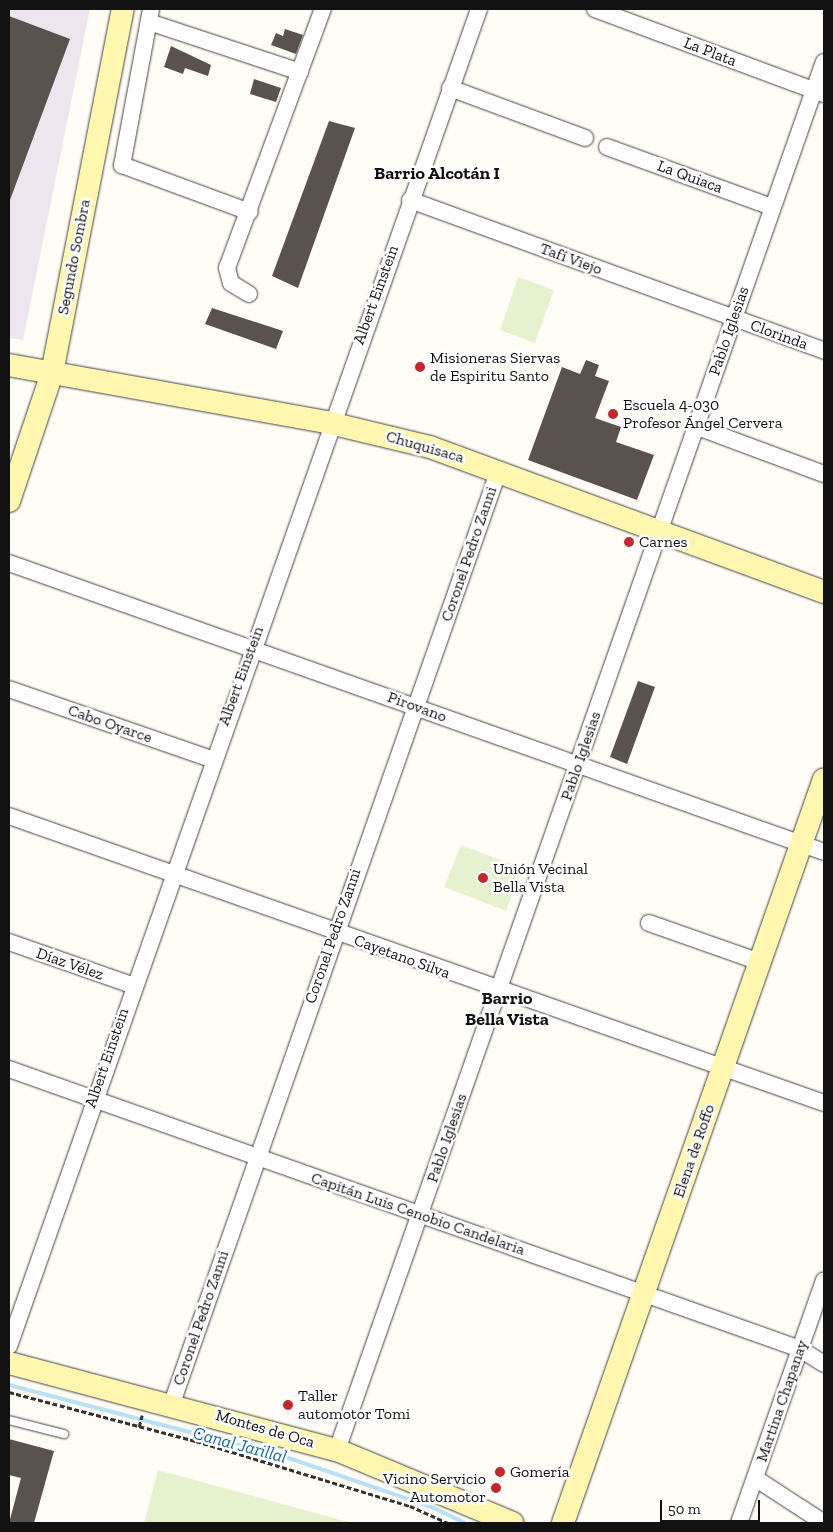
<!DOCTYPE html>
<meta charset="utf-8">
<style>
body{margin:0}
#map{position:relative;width:833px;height:1532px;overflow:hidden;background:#fffdf5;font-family:"Zilla Slab",serif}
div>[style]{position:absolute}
.industrial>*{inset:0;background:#eee6ef}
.pitch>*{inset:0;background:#e6f2cf}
.stream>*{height:4px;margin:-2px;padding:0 2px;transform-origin:2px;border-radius:2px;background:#b9e0f7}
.building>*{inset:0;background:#5a524d}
.path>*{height:2.5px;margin-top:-1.25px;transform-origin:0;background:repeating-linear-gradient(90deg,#333 0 5px,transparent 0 7.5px)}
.roads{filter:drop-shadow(0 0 1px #444) drop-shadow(0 0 1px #444)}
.lane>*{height:8px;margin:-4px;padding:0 4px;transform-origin:4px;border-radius:4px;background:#fff}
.street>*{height:16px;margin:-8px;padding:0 8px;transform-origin:8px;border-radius:8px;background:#fff}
.secondary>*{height:22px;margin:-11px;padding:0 11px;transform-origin:11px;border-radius:11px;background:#fff6b0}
.dots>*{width:14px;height:14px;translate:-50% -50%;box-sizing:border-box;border:2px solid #fff;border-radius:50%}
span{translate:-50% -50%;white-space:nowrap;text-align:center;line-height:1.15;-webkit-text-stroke:5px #fff;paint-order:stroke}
.street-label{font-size:16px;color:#111}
.poi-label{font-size:16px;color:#111}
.left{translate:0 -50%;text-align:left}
.right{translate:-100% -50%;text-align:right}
.neighbourhood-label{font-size:18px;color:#111;font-weight:700}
.water-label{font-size:18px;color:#1768a6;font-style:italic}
.frame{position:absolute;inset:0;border:10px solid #111;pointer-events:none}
.scale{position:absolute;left:660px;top:1500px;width:100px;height:22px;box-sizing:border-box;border:2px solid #111;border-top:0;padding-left:6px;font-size:15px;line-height:18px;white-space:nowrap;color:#111;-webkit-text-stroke:4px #fff;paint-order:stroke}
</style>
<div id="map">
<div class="industrial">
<div style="clip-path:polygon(9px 9px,90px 9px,23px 340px,9px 338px)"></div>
</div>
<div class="pitch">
<div style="clip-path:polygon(518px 277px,554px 290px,535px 343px,500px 330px)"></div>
<div style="clip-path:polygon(461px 845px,522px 868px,506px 911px,444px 887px)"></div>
<div style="clip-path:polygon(158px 1470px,352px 1523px,144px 1523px)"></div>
</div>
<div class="stream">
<div style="left:9px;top:1385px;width:286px;rotate:14.6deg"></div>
<div style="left:286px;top:1457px;width:157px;rotate:19deg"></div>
<div style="left:434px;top:1508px;width:34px;rotate:26deg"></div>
</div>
<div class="building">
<div style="clip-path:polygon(9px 16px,70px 39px,10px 200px,9px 200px)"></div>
<div style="clip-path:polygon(285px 29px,303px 35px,296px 54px,271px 45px,276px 33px,283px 36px)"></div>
<div style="clip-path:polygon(171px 46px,211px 65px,208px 76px,185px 68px,183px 74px,164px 67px)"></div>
<div style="clip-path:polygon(254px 79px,281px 88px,276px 102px,250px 94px)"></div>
<div style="clip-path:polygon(329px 121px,355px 128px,298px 288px,272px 276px)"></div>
<div style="clip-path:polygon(212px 308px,283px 331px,276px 349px,205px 324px)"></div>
<div style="clip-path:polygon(586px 360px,599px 365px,595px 376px,609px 381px,595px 418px,621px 427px,616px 442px,654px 455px,637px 500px,528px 460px,562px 367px,580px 374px)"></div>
<div style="clip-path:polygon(638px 681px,655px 687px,627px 764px,610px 757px)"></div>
<div style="clip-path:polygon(9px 1439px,54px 1451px,34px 1523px,9px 1523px,21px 1478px,9px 1475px)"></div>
</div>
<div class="path">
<div style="left:9px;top:1392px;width:193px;rotate:14.7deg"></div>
<div style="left:196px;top:1441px;width:224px;rotate:16.9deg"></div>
<div style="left:410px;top:1506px;width:42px;rotate:24.1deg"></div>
<div style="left:139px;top:1427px;width:12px;rotate:-76deg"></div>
<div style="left:196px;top:1441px;width:11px;rotate:-75deg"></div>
</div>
<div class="roads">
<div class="lane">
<div style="left:9px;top:1420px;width:57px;rotate:14.3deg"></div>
</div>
<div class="street">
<div style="left:151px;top:9px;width:159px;rotate:100.5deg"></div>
<div style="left:122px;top:165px;width:136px;rotate:20.2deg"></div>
<div style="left:595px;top:9px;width:244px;rotate:20.4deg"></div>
<div style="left:149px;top:22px;width:159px;rotate:18.3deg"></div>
<div style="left:450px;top:88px;width:144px;rotate:20.3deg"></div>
<div style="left:607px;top:147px;width:176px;rotate:20deg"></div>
<div style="left:410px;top:200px;width:441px;rotate:20deg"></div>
<div style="left:249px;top:294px;width:21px;rotate:-149deg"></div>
<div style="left:231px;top:283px;width:16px;rotate:-105deg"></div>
<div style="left:227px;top:268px;width:276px;rotate:-69.7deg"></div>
<div style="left:695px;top:426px;width:138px;rotate:20.4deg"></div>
<div style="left:9px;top:563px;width:865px;rotate:19.52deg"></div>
<div style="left:9px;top:689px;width:214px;rotate:19.1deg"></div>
<div style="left:9px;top:816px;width:864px;rotate:19.4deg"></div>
<div style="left:649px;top:923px;width:118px;rotate:19.4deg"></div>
<div style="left:9px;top:942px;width:130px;rotate:19.3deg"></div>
<div style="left:9px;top:1069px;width:839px;rotate:19.49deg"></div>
<div style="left:800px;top:1349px;width:28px;rotate:32deg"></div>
<div style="left:9px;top:1346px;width:1417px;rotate:-70.63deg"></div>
<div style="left:172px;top:1403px;width:989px;rotate:-70.69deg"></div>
<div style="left:337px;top:1450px;width:1471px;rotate:-70.67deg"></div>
<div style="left:755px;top:1478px;width:82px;rotate:33.1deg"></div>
<div style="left:739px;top:1523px;width:257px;rotate:-70.7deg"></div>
</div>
<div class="secondary">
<div style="left:9px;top:365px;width:326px;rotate:10.2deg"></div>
<div style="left:330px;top:423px;width:103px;rotate:13.5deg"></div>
<div style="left:430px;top:447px;width:420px;rotate:20.2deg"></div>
<div style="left:9px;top:501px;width:135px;rotate:-71.4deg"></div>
<div style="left:52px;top:373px;width:371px;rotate:-79deg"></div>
<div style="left:9px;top:1363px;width:339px;rotate:14.9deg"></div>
<div style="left:337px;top:1450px;width:190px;rotate:22.6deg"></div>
<div style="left:563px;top:1523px;width:788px;rotate:-70.67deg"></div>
</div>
</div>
<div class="dots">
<div style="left:420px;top:367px;background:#c4262e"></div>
<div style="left:613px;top:414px;background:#c4262e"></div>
<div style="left:629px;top:542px;background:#c4262e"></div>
<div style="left:483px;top:878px;background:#c4262e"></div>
<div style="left:288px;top:1405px;background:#c4262e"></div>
<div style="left:500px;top:1472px;background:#c4262e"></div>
<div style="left:496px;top:1488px;background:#c4262e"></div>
</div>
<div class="street-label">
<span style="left:710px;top:52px;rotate:21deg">La Plata</span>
<span style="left:690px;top:177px;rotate:20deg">La Quiaca</span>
<span style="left:74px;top:257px;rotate:-79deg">Segundo Sombra</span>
<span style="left:571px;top:259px;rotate:20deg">Tafí Viejo</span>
<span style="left:376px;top:295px;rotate:-70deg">Albert Einstein</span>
<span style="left:729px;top:331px;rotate:-71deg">Pablo Iglesias</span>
<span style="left:779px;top:335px;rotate:20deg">Clorinda</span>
<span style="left:425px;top:447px;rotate:16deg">Chuquisaca</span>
<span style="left:469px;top:554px;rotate:-71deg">Coronel Pedro Zanni</span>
<span style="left:241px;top:676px;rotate:-70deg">Albert Einstein</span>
<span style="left:417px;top:707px;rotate:20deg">Pirovano</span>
<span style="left:110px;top:724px;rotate:19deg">Cabo Oyarce</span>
<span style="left:581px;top:756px;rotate:-71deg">Pablo Iglesias</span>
<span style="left:333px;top:936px;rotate:-71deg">Coronel Pedro Zanni</span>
<span style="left:402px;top:957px;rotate:20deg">Cayetano Silva</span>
<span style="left:70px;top:964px;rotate:19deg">Díaz Vélez</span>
<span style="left:107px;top:1058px;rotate:-71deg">Albert Einstein</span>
<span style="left:447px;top:1138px;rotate:-71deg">Pablo Iglesias</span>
<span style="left:694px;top:1151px;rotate:-71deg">Elena de Roffo</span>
<span style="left:418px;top:1214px;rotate:19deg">Capitán Luis Cenobio Candelaria</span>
<span style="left:201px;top:1318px;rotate:-71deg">Coronel Pedro Zanni</span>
<span style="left:782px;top:1401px;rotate:-71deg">Martina Chapanay</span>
<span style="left:265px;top:1429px;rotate:16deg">Montes de Oca</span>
</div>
<div class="poi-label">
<span class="left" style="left:430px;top:367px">Misioneras Siervas<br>de Espiritu Santo</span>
<span class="left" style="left:623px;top:414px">Escuela 4-030<br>Profesor Ángel Cervera</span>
<span class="left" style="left:639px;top:542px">Carnes</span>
<span class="left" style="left:493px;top:878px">Unión Vecinal<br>Bella Vista</span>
<span class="left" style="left:298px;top:1405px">Taller<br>automotor Tomi</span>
<span class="left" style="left:510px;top:1472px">Gomería</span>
<span class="right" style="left:486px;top:1488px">Vicino Servicio<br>Automotor</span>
</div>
<div class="neighbourhood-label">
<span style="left:437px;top:173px">Barrio Alcotán I</span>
<span style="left:507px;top:1009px">Barrio<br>Bella Vista</span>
</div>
<div class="water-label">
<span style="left:240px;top:1445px;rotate:15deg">Canal Jarillal</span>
</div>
<div class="frame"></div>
<div class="scale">50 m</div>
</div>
